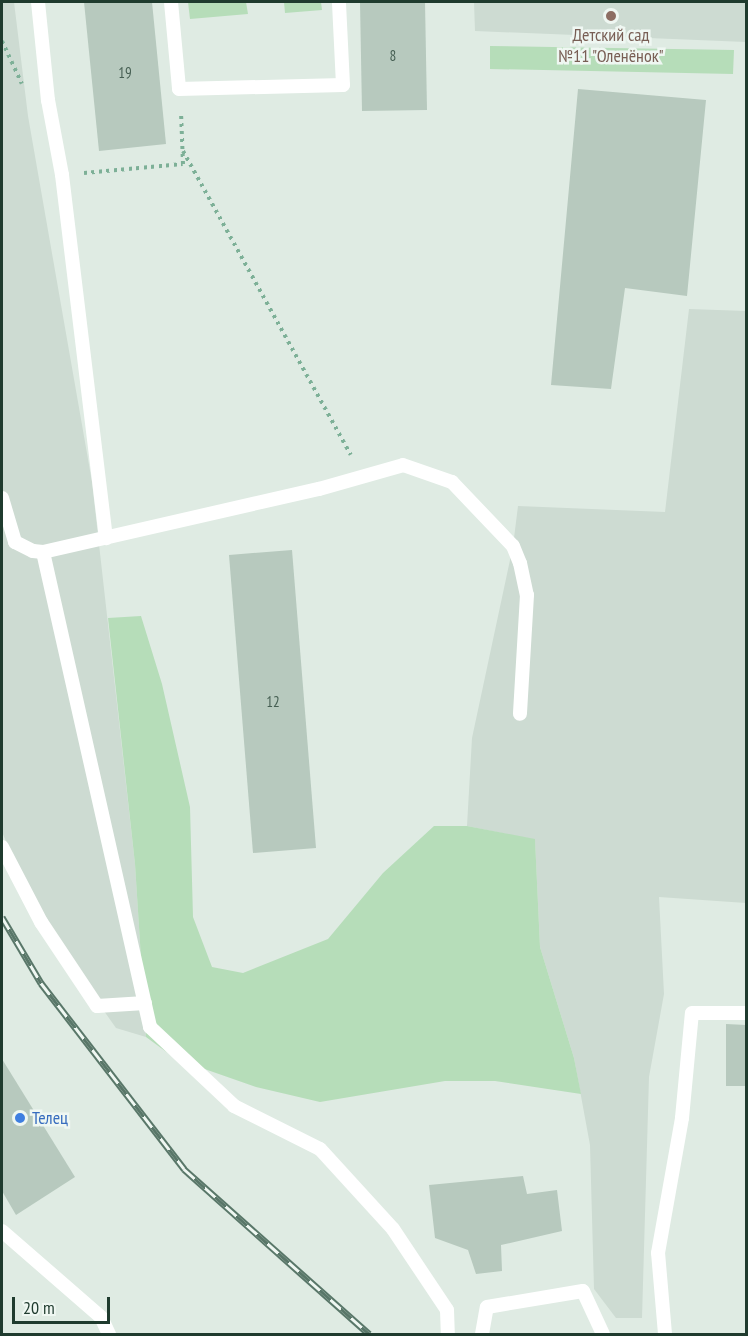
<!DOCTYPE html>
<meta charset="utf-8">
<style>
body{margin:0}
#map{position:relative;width:748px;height:1336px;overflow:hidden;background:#dfebe3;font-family:"PT Sans Narrow",sans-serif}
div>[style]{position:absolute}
.built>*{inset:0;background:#cddbd2}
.green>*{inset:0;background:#b6ddb9}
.building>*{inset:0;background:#b7c9be}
.path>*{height:4px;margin-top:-2px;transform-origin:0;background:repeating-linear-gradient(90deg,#7db097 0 3px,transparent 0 7.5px)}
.service>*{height:14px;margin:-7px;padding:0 7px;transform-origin:7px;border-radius:7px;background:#fff}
.rail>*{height:7px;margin-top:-3.5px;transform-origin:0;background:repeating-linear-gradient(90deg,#eff7f2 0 14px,#597769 0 28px);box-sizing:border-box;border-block:2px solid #597769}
.dots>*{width:16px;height:16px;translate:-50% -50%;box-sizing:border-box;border:3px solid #eff7f2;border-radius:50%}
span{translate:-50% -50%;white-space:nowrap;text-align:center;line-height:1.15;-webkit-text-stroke:5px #eff7f2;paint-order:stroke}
.number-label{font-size:15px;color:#455e52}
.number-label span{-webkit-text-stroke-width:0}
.education-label{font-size:18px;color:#785e54}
.shop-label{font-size:18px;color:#366cbe}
.left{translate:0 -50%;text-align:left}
.frame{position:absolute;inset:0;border:3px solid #1f3b2e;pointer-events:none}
.scale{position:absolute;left:12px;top:1297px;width:98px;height:27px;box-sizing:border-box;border:3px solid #1f3b2e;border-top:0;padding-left:8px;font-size:18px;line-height:21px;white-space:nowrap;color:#1f3b2e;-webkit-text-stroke:4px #eff7f2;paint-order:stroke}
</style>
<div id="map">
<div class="built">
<div style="clip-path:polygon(2px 2px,14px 2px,28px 116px,92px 482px,135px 864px,146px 1037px,116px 1028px,41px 922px,2px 832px)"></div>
<div style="clip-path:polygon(474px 2px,746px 2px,746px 42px,475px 31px)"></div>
<div style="clip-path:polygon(689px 309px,746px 311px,746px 903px,659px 897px,664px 994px,649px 1077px,642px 1318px,616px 1318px,594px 1289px,590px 1145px,574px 1058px,540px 947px,535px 840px,467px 826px,472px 738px,513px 546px,518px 506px,665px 512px)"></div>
</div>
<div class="green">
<div style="clip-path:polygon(188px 2px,246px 2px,248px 14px,190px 19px)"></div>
<div style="clip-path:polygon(284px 2px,321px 2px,322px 10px,285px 13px)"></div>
<div style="clip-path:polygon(490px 46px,734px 50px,733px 74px,490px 69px)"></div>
<div style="clip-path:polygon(141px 616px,162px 684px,190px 807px,193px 917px,212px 967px,243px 973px,328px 939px,383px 873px,434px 826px,467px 826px,535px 839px,540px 947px,574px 1058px,581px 1094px,495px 1081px,445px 1081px,320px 1102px,256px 1087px,176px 1059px,146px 1037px,135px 864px,108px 618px)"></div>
</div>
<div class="building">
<div style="clip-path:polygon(84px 2px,152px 2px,166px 144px,99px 151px)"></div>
<div style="clip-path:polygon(360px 2px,425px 2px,427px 110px,362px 111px)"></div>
<div style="clip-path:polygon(578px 89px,706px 100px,687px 296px,625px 288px,611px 389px,551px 385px)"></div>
<div style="clip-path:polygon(292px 550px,316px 848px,253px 853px,229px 555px)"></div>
<div style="clip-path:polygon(726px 1024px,746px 1025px,746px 1086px,726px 1086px)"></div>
<div style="clip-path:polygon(2px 1059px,75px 1177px,16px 1215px,2px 1191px)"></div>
<div style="clip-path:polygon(523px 1176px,527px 1194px,557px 1190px,562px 1231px,501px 1245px,502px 1271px,476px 1274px,468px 1250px,435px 1238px,429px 1185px)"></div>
</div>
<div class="path">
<div style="left:2px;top:41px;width:47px;rotate:65.1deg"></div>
<div style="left:183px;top:151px;width:347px;rotate:61.1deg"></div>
<div style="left:84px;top:173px;width:99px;rotate:-5.2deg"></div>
<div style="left:183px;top:164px;width:51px;rotate:-92.2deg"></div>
</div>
<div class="service">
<div style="left:38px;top:2px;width:99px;rotate:84.2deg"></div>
<div style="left:48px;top:100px;width:76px;rotate:79.4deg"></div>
<div style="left:62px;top:175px;width:366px;rotate:83.1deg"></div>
<div style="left:171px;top:2px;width:87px;rotate:84.7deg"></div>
<div style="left:179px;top:89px;width:164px;rotate:-1.4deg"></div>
<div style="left:343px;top:85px;width:83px;rotate:-92.8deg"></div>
<div style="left:2px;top:498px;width:46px;rotate:73.5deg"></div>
<div style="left:15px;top:542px;width:20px;rotate:27deg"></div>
<div style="left:33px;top:551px;width:10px;rotate:6deg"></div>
<div style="left:43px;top:552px;width:487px;rotate:77.3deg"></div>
<div style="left:150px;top:1027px;width:115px;rotate:43.2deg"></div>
<div style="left:234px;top:1106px;width:96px;rotate:26.6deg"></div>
<div style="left:320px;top:1149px;width:108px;rotate:47.6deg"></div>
<div style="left:393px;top:1229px;width:97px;rotate:56.3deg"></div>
<div style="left:447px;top:1310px;width:24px;rotate:88deg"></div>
<div style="left:43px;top:552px;width:283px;rotate:-12.9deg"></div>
<div style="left:319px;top:489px;width:87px;rotate:-15.9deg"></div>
<div style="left:403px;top:465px;width:52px;rotate:19.1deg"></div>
<div style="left:452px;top:482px;width:88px;rotate:46.4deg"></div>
<div style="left:513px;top:546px;width:18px;rotate:68deg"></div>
<div style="left:520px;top:563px;width:33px;rotate:78deg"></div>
<div style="left:527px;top:595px;width:119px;rotate:93.4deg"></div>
<div style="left:2px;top:847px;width:85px;rotate:62.5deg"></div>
<div style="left:41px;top:922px;width:101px;rotate:56.3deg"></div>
<div style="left:97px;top:1006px;width:48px;rotate:-3.6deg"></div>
<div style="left:2px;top:1231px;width:131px;rotate:41deg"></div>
<div style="left:101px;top:1317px;width:19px;rotate:65deg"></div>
<div style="left:482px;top:1334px;width:27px;rotate:-80deg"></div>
<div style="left:487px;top:1307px;width:97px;rotate:-9.5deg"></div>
<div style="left:583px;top:1291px;width:47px;rotate:65.1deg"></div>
<div style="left:665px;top:1334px;width:81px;rotate:-94.9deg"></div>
<div style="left:658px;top:1253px;width:137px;rotate:-79.9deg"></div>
<div style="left:682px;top:1118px;width:105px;rotate:-84.6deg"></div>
<div style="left:692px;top:1013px;width:54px"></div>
</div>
<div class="rail">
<div style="left:2px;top:917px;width:77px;rotate:59.4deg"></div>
<div style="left:41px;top:983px;width:235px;rotate:52.4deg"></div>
<div style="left:184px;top:1169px;width:248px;rotate:41.7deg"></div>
</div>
<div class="dots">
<div style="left:611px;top:16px;background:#8d6e63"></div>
<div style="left:20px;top:1118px;background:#3f7fe0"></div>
</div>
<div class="number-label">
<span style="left:393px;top:56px">8</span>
<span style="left:125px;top:73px">19</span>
<span style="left:273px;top:702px">12</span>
</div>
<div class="education-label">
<span style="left:611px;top:46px">Детский сад<br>№11 "Оленёнок"</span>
</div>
<div class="shop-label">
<span class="left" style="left:32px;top:1118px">Телец</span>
</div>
<div class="frame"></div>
<div class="scale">20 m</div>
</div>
